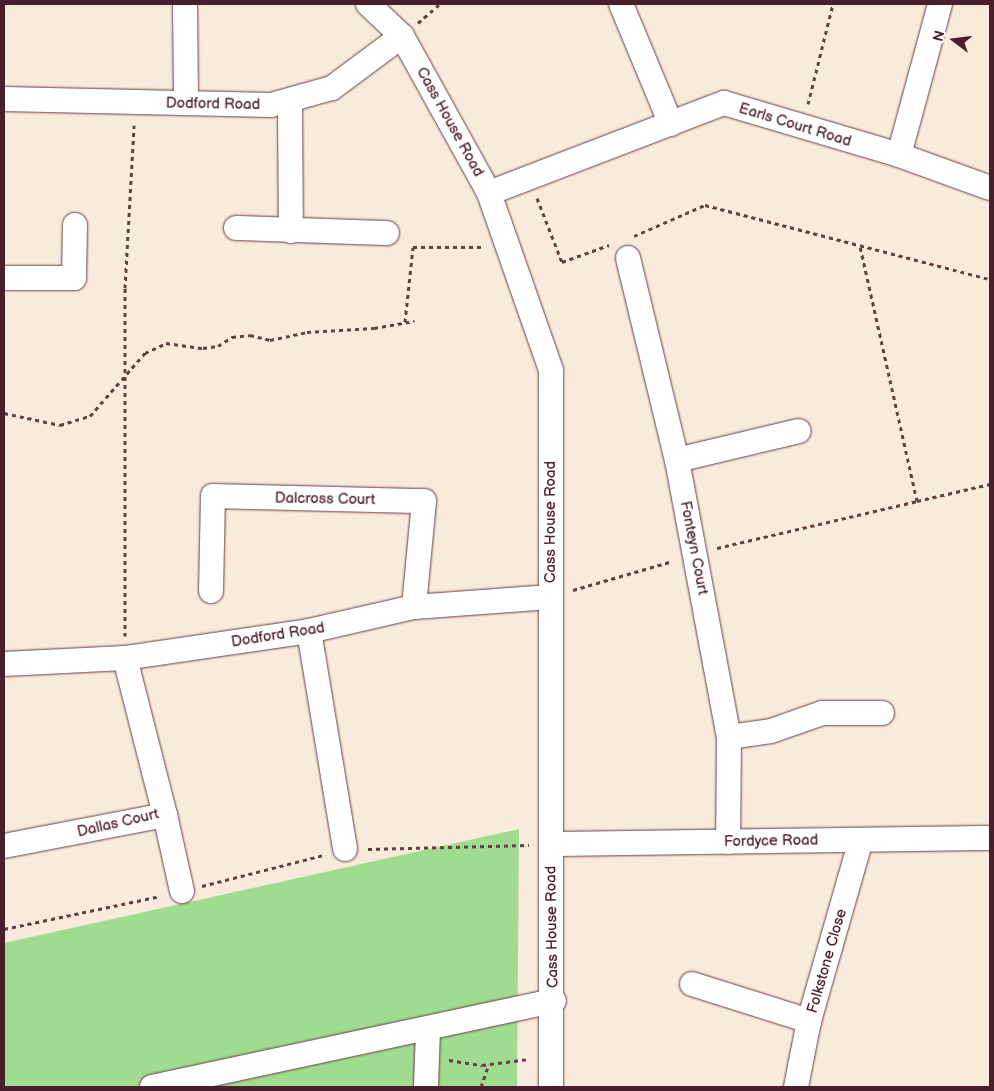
<!DOCTYPE html>
<style>
body{margin:0}
#map{position:relative;width:994px;height:1091px;overflow:hidden;background:#f9ebdb;font-family:"Balsamiq Sans",sans-serif}
div>[style]{position:absolute}
.green>*{inset:0;background:#a0dc90}
.path>*{height:3px;margin-top:-1.5px;transform-origin:0;background:repeating-linear-gradient(90deg,#643e45 0 4px,transparent 0 8px)}
.roads{filter:drop-shadow(0 0 1px #643e45) drop-shadow(0 0 1px #643e45)}
.minor>*{height:24px;margin:-12px;padding:0 12px;transform-origin:12px;border-radius:12px;background:#fff}
span{translate:-50% -50%;white-space:nowrap;text-align:center;line-height:1.15;-webkit-text-stroke:4px #fff;paint-order:stroke}
.street-label{font-size:15px;color:#4a1f2b}
.frame{position:absolute;inset:0;border:5px solid #4a1f2b;pointer-events:none}
.north{position:absolute;left:929px;top:15px;width:50px;height:50px;-webkit-text-stroke:4px #fff;paint-order:stroke;rotate:285deg;font-size:14px;font-weight:700;line-height:20px;text-align:center;color:#4a1f2b}
.north::after{content:'';display:block;margin:auto;width:18px;height:22px;background:#4a1f2b;clip-path:polygon(50% 0,100% 100%,50% 72%,0 100%)}
</style>
<div id="map">
<div class="green">
<div style="clip-path:polygon(519px 829px,517px 1087px,4px 1087px,4px 943px)"></div>
</div>
<div class="path">
<div style="left:418px;top:23px;width:29px;rotate:-41deg"></div>
<div style="left:808px;top:104px;width:103px;rotate:-76deg"></div>
<div style="left:537px;top:198px;width:69px;rotate:68.7deg"></div>
<div style="left:562px;top:262px;width:50px;rotate:-19.9deg"></div>
<div style="left:634px;top:236px;width:77px;rotate:-23.6deg"></div>
<div style="left:705px;top:205px;width:294px;rotate:14.6deg"></div>
<div style="left:405px;top:322px;width:75px;rotate:-83.9deg"></div>
<div style="left:413px;top:247px;width:72px"></div>
<div style="left:4px;top:413px;width:57px;rotate:12.1deg"></div>
<div style="left:60px;top:425px;width:31px;rotate:-17deg"></div>
<div style="left:90px;top:416px;width:84px;rotate:-48.9deg"></div>
<div style="left:145px;top:353px;width:23px;rotate:-25deg"></div>
<div style="left:166px;top:343px;width:37px;rotate:8deg"></div>
<div style="left:203px;top:348px;width:15px;rotate:-8deg"></div>
<div style="left:218px;top:346px;width:17px;rotate:-33deg"></div>
<div style="left:232px;top:337px;width:18px;rotate:-6deg"></div>
<div style="left:250px;top:335px;width:21px;rotate:14deg"></div>
<div style="left:270px;top:340px;width:38px;rotate:-12deg"></div>
<div style="left:307px;top:332px;width:67px;rotate:-3.4deg"></div>
<div style="left:374px;top:328px;width:41px;rotate:-9.9deg"></div>
<div style="left:917px;top:501px;width:75px;rotate:-13.1deg"></div>
<div style="left:717px;top:548px;width:205px;rotate:-13.2deg"></div>
<div style="left:917px;top:501px;width:260px;rotate:-102.6deg"></div>
<div style="left:573px;top:590px;width:104px;rotate:-16.2deg"></div>
<div style="left:125px;top:636px;width:348px;rotate:-90deg"></div>
<div style="left:125px;top:288px;width:163px;rotate:-86.8deg"></div>
<div style="left:368px;top:849px;width:161px;rotate:-1.4deg"></div>
<div style="left:202px;top:886px;width:126px;rotate:-14.3deg"></div>
<div style="left:4px;top:929px;width:159px;rotate:-11.9deg"></div>
<div style="left:449px;top:1060px;width:33px;rotate:9deg"></div>
<div style="left:482px;top:1065px;width:47px;rotate:-7.3deg"></div>
<div style="left:481px;top:1087px;width:24px;rotate:-71deg"></div>
</div>
<div class="roads">
<div class="minor">
<div style="left:185px;top:4px;width:99px;rotate:89.4deg"></div>
<div style="left:368px;top:4px;width:47px;rotate:43.3deg"></div>
<div style="left:402px;top:36px;width:179px;rotate:61deg"></div>
<div style="left:489px;top:193px;width:188px;rotate:70.7deg"></div>
<div style="left:551px;top:370px;width:717px;rotate:90deg"></div>
<div style="left:621px;top:4px;width:130px;rotate:67.4deg"></div>
<div style="left:4px;top:99px;width:267px;rotate:1.3deg"></div>
<div style="left:271px;top:105px;width:63px;rotate:-15.6deg"></div>
<div style="left:332px;top:88px;width:87px;rotate:-36.6deg"></div>
<div style="left:290px;top:101px;width:130px;rotate:89.6deg"></div>
<div style="left:899px;top:155px;width:156px;rotate:-74.8deg"></div>
<div style="left:489px;top:193px;width:252px;rotate:-21deg"></div>
<div style="left:724px;top:103px;width:183px;rotate:16.5deg"></div>
<div style="left:899px;top:155px;width:97px;rotate:19.9deg"></div>
<div style="left:236px;top:228px;width:151px;rotate:1.9deg"></div>
<div style="left:628px;top:258px;width:208px;rotate:76.4deg"></div>
<div style="left:677px;top:460px;width:282px;rotate:79.4deg"></div>
<div style="left:729px;top:737px;width:105px;rotate:90.5deg"></div>
<div style="left:4px;top:278px;width:70px"></div>
<div style="left:74px;top:278px;width:53px;rotate:-88.9deg"></div>
<div style="left:677px;top:460px;width:125px;rotate:-13.4deg"></div>
<div style="left:211px;top:591px;width:95px;rotate:-88.8deg"></div>
<div style="left:213px;top:496px;width:211px;rotate:1.4deg"></div>
<div style="left:424px;top:501px;width:106px;rotate:95.4deg"></div>
<div style="left:309px;top:631px;width:221px;rotate:80.6deg"></div>
<div style="left:4px;top:664px;width:121px;rotate:-2.8deg"></div>
<div style="left:125px;top:658px;width:186px;rotate:-8.3deg"></div>
<div style="left:309px;top:631px;width:108px;rotate:-12.9deg"></div>
<div style="left:414px;top:607px;width:137px;rotate:-4.2deg"></div>
<div style="left:729px;top:737px;width:42px;rotate:-8.1deg"></div>
<div style="left:771px;top:731px;width:54px;rotate:-19.4deg"></div>
<div style="left:822px;top:713px;width:60px"></div>
<div style="left:165px;top:815px;width:78px;rotate:77.4deg"></div>
<div style="left:551px;top:844px;width:439px;rotate:-0.8deg"></div>
<div style="left:4px;top:846px;width:164px;rotate:-10.9deg"></div>
<div style="left:165px;top:815px;width:162px;rotate:-104.3deg"></div>
<div style="left:692px;top:984px;width:123px;rotate:17.5deg"></div>
<div style="left:809px;top:1021px;width:188px;rotate:-74deg"></div>
<div style="left:152px;top:1087px;width:411px;rotate:-12.1deg"></div>
<div style="left:426px;top:1087px;width:58px;rotate:-88deg"></div>
<div style="left:796px;top:1087px;width:67px;rotate:-78.9deg"></div>
</div>
</div>
<div class="street-label">
<span style="left:213px;top:104px;rotate:1deg">Dodford Road</span>
<span style="left:450px;top:122px;rotate:61deg">Cass House Road</span>
<span style="left:795px;top:125px;rotate:17deg">Earls Court Road</span>
<span style="left:325px;top:499px;rotate:1deg">Dalcross Court</span>
<span style="left:551px;top:522px;rotate:-90deg">Cass House Road</span>
<span style="left:694px;top:548px;rotate:79deg">Fonteyn Court</span>
<span style="left:278px;top:635px;rotate:-9deg">Dodford Road</span>
<span style="left:118px;top:823px;rotate:-13deg">Dallas Court</span>
<span style="left:771px;top:841px;rotate:-1deg">Fordyce Road</span>
<span style="left:552px;top:927px;rotate:-91deg">Cass House Road</span>
<span style="left:827px;top:961px;rotate:-74deg">Folkstone Close</span>
</div>
<div class="frame"></div>
<div class="north">N</div>
</div>
